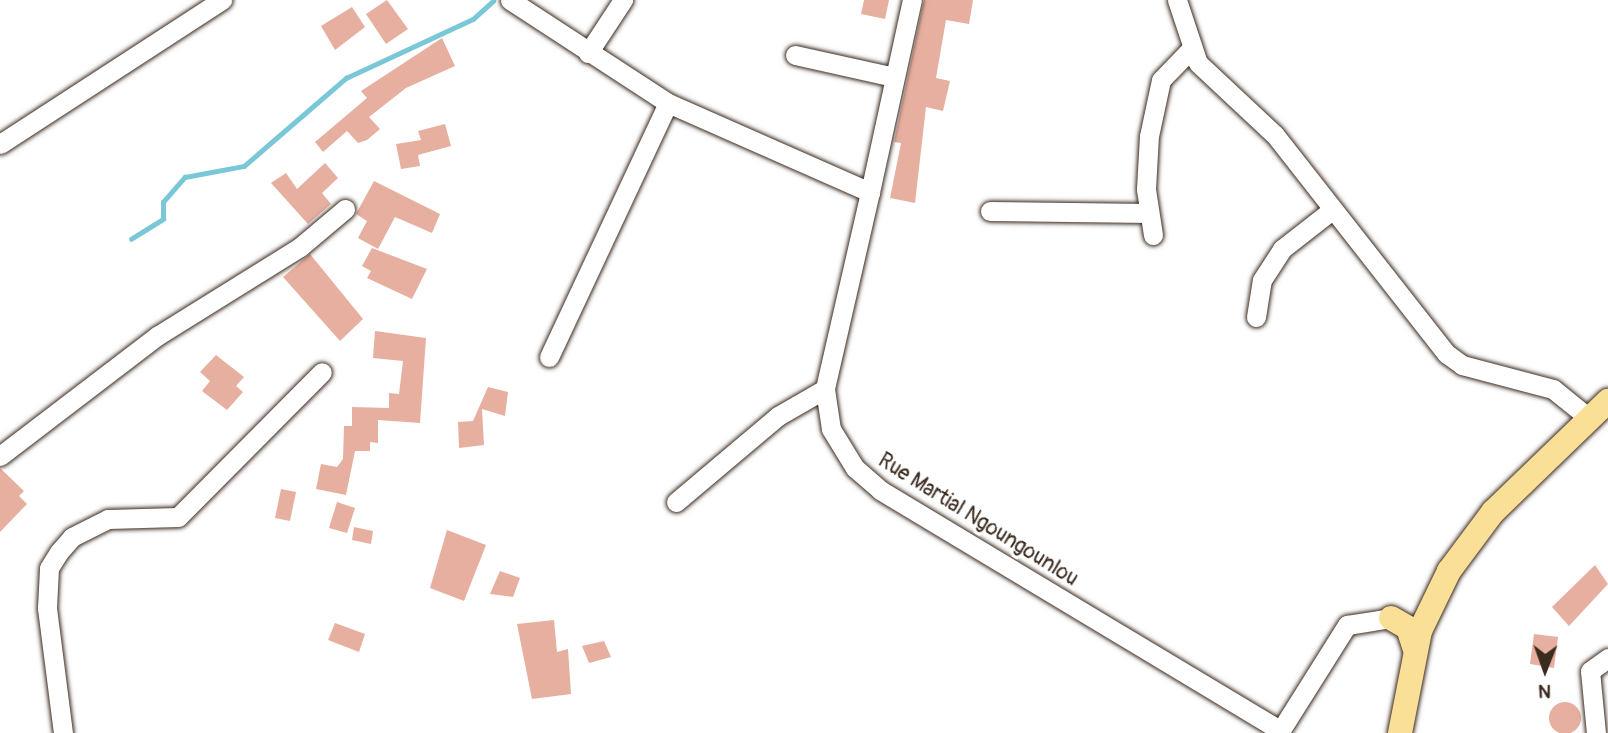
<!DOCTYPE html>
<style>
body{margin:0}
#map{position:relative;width:1608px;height:733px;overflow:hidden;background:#fff;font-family:Pangolin,sans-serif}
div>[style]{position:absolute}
.stream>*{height:4.5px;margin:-2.25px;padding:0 2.25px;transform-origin:2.25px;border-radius:2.25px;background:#79c7d7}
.building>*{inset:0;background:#e7af9f}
.round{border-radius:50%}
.roads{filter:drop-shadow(0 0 2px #3b2a1e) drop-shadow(0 0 2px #3b2a1e)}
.minor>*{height:19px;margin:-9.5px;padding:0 9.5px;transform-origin:9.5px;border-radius:9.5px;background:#fff}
.major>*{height:24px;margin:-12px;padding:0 12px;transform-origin:12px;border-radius:12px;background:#fadf96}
span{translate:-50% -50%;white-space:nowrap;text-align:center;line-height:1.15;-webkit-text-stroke:6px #fff;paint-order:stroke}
.street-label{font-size:21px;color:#3b2a1e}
.north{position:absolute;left:1510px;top:635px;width:70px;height:70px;-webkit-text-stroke:5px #fff;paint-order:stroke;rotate:181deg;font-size:19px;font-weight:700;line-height:28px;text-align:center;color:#3b2a1e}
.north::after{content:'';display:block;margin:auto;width:24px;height:32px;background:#3b2a1e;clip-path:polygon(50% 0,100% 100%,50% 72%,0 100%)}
</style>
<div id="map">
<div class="stream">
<div style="left:131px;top:239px;width:38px;rotate:-32deg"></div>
<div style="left:163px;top:219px;width:17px;rotate:-90deg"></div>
<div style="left:163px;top:202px;width:33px;rotate:-49deg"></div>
<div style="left:185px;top:177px;width:60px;rotate:-10.6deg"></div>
<div style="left:244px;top:166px;width:135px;rotate:-40.8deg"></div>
<div style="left:346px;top:78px;width:140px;rotate:-24.9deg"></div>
<div style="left:473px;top:19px;width:27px;rotate:-42deg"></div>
</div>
<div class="building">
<div style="clip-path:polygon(387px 0,408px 29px,386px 44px,366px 14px)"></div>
<div style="clip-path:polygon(864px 0,889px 0,885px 19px,861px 14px)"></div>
<div style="clip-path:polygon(924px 0,973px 0,969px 24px,946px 20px,936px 78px,950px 81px,943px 111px,926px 107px,915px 203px,890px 198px,901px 143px,894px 142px)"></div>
<div style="clip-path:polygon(352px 7px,365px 27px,335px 50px,321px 26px)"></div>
<div style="clip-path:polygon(442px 38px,455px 66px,406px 88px,369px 117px,380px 129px,367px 140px,358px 143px,347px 131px,323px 152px,315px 142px,367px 98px,361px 91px)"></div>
<div style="clip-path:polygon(445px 124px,451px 146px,418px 155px,420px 166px,401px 169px,396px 144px,421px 140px,418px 131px)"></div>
<div style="clip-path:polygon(325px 163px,338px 178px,322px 193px,331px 204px,308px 224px,271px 183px,286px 173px,297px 189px)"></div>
<div style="clip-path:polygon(374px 181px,440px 214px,432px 233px,395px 217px,378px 249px,358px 238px,367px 221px,356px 214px)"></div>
<div style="clip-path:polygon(372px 248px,427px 269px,412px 299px,367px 278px,371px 271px,362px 266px)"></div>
<div style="clip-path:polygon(310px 254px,363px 319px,340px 341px,283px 277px)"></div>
<div style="clip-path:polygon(375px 331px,426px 338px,420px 423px,378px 420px,378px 443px,370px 442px,370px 451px,355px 451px,346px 495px,316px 489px,321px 464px,337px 467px,343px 459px,344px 426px,352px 426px,352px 407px,389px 408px,389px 393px,399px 394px,403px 361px,373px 358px)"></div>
<div style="clip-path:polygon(216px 355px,244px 377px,236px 386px,243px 392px,227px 410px,202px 391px,210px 381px,200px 372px)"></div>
<div style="clip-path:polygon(488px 387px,508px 392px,505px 416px,482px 409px,484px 445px,459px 448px,458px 422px,473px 421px)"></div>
<div style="clip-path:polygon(0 468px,24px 491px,19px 496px,27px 504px,0 532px)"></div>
<div style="clip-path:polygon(281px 489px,296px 492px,290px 521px,275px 518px)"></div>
<div style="clip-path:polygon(337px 502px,355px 508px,347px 533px,329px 528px)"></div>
<div style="clip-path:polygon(354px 527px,373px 531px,371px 544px,352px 540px)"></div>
<div style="clip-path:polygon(447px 530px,486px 545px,464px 601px,430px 588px)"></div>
<div style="clip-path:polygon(1595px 565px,1608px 584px,1569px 626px,1552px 607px)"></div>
<div style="clip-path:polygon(500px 571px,520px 578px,513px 597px,490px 594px)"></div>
<div style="clip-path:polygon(554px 620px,557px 652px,568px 649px,571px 694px,532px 699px,517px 624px)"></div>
<div style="clip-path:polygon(335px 623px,365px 634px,359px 652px,328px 640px)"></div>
<div style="clip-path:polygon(1534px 634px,1558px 637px,1554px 668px,1530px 664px)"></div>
<div style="clip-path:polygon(604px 641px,611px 657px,589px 663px,582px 646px)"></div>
<div class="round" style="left:1549px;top:702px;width:32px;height:32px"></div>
</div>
<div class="roads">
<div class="minor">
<div style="left:510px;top:0;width:189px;rotate:33.1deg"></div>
<div style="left:668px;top:103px;width:221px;rotate:23.8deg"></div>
<div style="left:870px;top:192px;width:202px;rotate:102.9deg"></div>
<div style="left:825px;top:389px;width:40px;rotate:81.5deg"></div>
<div style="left:831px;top:429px;width:46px;rotate:58.4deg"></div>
<div style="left:855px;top:468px;width:33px;rotate:41deg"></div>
<div style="left:880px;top:490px;width:466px;rotate:31deg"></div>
<div style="left:1177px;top:0;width:66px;rotate:71.6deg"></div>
<div style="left:1198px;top:63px;width:105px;rotate:43.1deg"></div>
<div style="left:1275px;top:135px;width:278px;rotate:51.9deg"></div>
<div style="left:1447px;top:354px;width:19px;rotate:36deg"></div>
<div style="left:1462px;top:365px;width:94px;rotate:14.8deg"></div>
<div style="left:1553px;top:389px;width:48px;rotate:39deg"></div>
<div style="left:588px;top:53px;width:64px;rotate:-56.6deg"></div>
<div style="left:795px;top:55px;width:101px;rotate:12.5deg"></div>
<div style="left:0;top:144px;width:265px;rotate:-33deg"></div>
<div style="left:870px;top:192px;width:197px;rotate:-77.7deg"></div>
<div style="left:990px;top:211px;width:159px;rotate:0.7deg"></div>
<div style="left:1153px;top:235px;width:47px;rotate:-98.7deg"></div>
<div style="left:1146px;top:189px;width:53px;rotate:-86.8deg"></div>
<div style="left:1149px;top:136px;width:57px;rotate:-77.9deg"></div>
<div style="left:1161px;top:80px;width:42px;rotate:-46deg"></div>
<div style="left:1256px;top:317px;width:37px;rotate:-81deg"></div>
<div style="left:1262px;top:280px;width:37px;rotate:-57deg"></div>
<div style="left:1282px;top:249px;width:63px;rotate:-38deg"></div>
<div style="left:549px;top:357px;width:280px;rotate:-64.9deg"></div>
<div style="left:0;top:456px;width:198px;rotate:-37.4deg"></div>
<div style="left:157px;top:336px;width:168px;rotate:-31.9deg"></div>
<div style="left:300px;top:247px;width:59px;rotate:-40.2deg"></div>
<div style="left:676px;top:502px;width:133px;rotate:-40.1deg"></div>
<div style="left:778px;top:416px;width:54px;rotate:-29.9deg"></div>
<div style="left:63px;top:733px;width:126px;rotate:-97.3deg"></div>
<div style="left:47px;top:608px;width:40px;rotate:-87.1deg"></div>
<div style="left:49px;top:568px;width:19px;rotate:-58deg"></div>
<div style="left:59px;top:552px;width:20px;rotate:-49deg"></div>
<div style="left:72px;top:537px;width:40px;rotate:-26.6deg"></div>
<div style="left:108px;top:519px;width:70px;rotate:-1.6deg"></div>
<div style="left:178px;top:517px;width:204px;rotate:-45.2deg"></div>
<div style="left:1279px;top:733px;width:128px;rotate:-57.8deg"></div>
<div style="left:1347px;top:625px;width:45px;rotate:-9deg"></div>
<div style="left:1596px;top:733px;width:62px;rotate:-95.5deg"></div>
<div style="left:1590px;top:671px;width:22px;rotate:-36deg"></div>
</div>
<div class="major">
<div style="left:1391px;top:618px;width:20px;rotate:30deg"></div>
<div style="left:1408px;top:628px;width:23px;rotate:72deg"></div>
<div style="left:1400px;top:733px;width:104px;rotate:-78.9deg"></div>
<div style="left:1420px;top:631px;width:67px;rotate:-64.2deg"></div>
<div style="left:1449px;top:571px;width:74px;rotate:-53.3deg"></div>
<div style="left:1493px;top:512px;width:160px;rotate:-44deg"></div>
</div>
</div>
<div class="street-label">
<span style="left:978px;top:520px;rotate:32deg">Rue Martial Ngoungounlou</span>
</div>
<div class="north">N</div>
</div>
